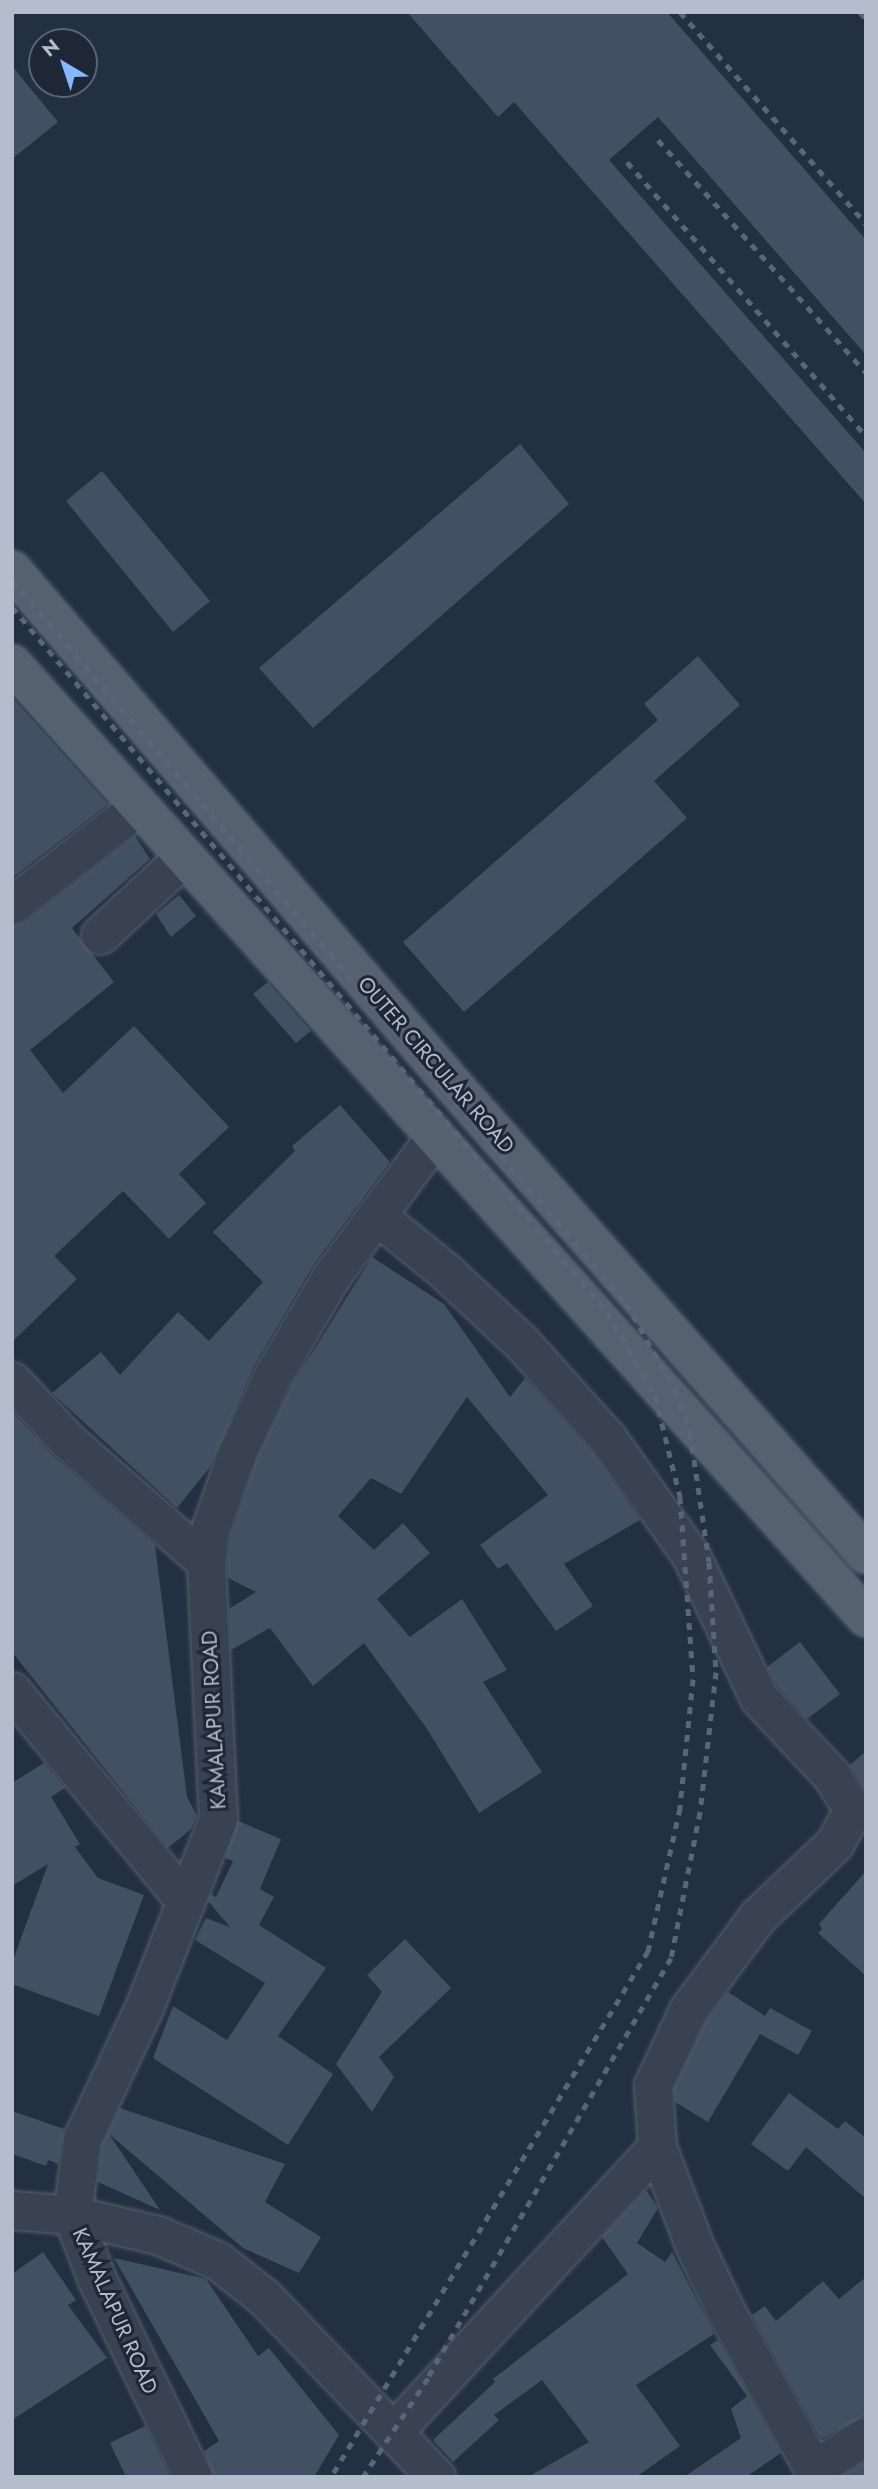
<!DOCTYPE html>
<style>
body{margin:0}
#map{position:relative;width:878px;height:2489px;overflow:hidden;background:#233041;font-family:Jost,sans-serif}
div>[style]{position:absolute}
.building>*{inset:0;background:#425063}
.roads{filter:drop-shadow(0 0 2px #56606e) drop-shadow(0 0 2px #56606e)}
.minor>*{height:37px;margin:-18.5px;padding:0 18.5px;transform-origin:18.5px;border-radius:18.5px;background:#384250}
.major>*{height:38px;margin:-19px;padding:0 19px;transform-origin:19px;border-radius:19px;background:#566170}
.rail>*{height:5px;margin-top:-2.5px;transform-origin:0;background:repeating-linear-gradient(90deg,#5a6678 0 7px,transparent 0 14px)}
span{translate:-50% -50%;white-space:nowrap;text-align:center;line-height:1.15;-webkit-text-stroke:6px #1d2736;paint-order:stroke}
.street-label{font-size:21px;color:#b4bdcb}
.frame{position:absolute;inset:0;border:14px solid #b4bdcb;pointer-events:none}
.north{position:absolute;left:28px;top:28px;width:70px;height:70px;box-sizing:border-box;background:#1d2736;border:2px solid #596372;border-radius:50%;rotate:321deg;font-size:19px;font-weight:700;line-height:28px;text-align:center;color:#b4bdcb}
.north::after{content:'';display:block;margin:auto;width:24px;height:32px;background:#87b6fe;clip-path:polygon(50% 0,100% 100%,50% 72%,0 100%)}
</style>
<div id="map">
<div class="building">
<div style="clip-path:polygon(407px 12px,667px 12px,866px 240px,866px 355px,658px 117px,609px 160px,866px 453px,866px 504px,514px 102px,498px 117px)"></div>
<div style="clip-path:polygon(12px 66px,58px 122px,12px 159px)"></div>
<div style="clip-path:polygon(520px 444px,569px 504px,313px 728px,259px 668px)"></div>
<div style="clip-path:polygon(102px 471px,210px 601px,173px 632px,66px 501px)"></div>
<div style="clip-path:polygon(698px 656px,740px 705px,654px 781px,687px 818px,464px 1012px,403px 942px,658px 720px,644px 704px)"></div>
<div style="clip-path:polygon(12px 697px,108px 804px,12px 878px)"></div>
<div style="clip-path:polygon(135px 836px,150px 859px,72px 928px,114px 982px,30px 1050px,63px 1093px,134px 1026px,229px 1127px,179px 1174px,206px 1203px,169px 1239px,123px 1191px,54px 1256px,77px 1279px,12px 1342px,12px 926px,25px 922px)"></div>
<div style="clip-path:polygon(179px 895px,196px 916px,171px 937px,156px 914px)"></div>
<div style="clip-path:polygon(268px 982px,311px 1031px,296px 1043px,253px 994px)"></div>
<div style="clip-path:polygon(340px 1105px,390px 1162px,314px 1264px,254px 1366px,210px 1467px,177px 1508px,52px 1393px,101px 1352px,120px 1375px,178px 1312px,209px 1341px,263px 1282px,213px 1232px,295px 1151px,292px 1146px)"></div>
<div style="clip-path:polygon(372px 1257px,444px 1304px,510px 1397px,525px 1378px,592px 1452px,640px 1520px,564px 1564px,593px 1606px,556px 1631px,507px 1563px,498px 1569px,480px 1545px,548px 1495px,467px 1397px,401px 1494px,371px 1478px,338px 1516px,374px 1550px,403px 1523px,430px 1553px,377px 1599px,410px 1637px,462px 1599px,507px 1670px,483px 1682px,542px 1772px,479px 1813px,427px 1729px,364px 1643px,313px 1686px,270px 1628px,231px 1650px,229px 1609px,256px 1592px,228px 1578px,227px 1563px,231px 1535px,256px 1461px,292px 1385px)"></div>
<div style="clip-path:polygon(12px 1412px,53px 1456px,155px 1545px,187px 1797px,197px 1816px,191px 1829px,168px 1848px,12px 1652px)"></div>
<div style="clip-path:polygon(800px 1642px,840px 1694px,807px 1719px,777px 1686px,767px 1667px)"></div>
<div style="clip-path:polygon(866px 1751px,866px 1791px,850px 1765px)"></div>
<div style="clip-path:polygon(44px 1763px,65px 1788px,51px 1797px,80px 1844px,75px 1847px,98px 1878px,144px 1895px,99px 2016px,12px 1984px,12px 1963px,48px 1864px,12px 1886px,12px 1783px)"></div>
<div style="clip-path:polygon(238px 1821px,281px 1839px,260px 1889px,274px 1897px,259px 1925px,326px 1968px,278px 2036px,333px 2074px,288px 2145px,153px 2058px,173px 2006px,227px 2040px,265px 1983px,195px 1940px,206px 1918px,230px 1927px,208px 1901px,211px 1894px,216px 1897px,233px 1861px,225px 1858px)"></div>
<div style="clip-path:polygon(866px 1871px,866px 1976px,818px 1933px,822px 1929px,819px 1924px)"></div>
<div style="clip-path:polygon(405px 1939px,451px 1988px,379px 2057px,394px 2077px,372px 2112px,336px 2064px,382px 1992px,367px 1975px)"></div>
<div style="clip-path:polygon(728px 1992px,765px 2016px,770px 2008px,812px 2031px,798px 2055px,760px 2034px,708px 2122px,675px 2102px,674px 2089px,706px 2021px)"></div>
<div style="clip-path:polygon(789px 2093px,838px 2129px,845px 2121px,866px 2138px,866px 2199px,806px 2147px,788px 2171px,751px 2144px)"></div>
<div style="clip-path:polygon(120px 2108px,285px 2164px,265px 2202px,321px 2237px,299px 2273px,243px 2248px,109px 2134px,160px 2210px,98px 2182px,102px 2145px)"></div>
<div style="clip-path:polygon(12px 2111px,64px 2129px,58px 2164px,48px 2160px,46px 2166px,12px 2154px)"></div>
<div style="clip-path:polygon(646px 2190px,658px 2208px,637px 2243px,665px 2262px,672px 2252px,714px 2334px,636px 2385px,680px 2446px,636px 2477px,528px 2477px,589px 2442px,542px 2380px,494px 2415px,499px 2420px,453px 2462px,433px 2440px,495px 2382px,493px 2379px,628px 2274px,602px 2237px)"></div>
<div style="clip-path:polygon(43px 2252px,76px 2300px,68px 2305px,107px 2358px,12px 2420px,12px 2274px)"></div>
<div style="clip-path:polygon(114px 2258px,206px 2279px,258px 2356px,269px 2348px,339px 2435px,314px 2477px,214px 2477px,204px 2451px,219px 2441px)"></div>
<div style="clip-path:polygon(866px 2277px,866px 2415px,821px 2439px,752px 2315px,765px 2306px,776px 2321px,823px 2281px,839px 2299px)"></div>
<div style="clip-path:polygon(718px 2340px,781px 2453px,746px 2477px,684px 2477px,741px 2438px,731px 2409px,747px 2396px,710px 2345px)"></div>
<div style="clip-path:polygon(145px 2426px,170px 2477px,126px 2477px,110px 2443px)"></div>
<div style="clip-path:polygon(866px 2461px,866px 2477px,841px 2476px)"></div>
</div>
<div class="roads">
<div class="minor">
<div style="left:12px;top:905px;width:160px;rotate:-37.9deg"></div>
<div style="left:100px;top:935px;width:115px;rotate:-42.9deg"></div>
<div style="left:376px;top:1215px;width:89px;rotate:39.1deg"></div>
<div style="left:445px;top:1271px;width:105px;rotate:43.1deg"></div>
<div style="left:522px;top:1343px;width:129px;rotate:48.1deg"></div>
<div style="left:608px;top:1439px;width:143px;rotate:54.6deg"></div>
<div style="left:691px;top:1556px;width:157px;rotate:64.4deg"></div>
<div style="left:759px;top:1698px;width:107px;rotate:46.9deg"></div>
<div style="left:832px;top:1776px;width:40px;rotate:58deg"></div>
<div style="left:853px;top:1810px;width:38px;rotate:119deg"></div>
<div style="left:835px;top:1843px;width:106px;rotate:136.5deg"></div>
<div style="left:758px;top:1916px;width:117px;rotate:126.7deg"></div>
<div style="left:688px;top:2010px;width:83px;rotate:115deg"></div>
<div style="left:653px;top:2085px;width:62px;rotate:86.3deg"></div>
<div style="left:657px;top:2147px;width:107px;rotate:69.2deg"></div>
<div style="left:695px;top:2247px;width:72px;rotate:64.5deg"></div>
<div style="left:726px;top:2312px;width:189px;rotate:60.9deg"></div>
<div style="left:12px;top:1381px;width:81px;rotate:47deg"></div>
<div style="left:67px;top:1440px;width:185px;rotate:41.3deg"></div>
<div style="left:12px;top:1691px;width:271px;rotate:50.5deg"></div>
<div style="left:12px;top:2210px;width:60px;rotate:4.8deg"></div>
<div style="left:72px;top:2215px;width:88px;rotate:13.1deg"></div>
<div style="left:158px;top:2235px;width:65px;rotate:23.4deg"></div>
<div style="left:218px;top:2261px;width:60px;rotate:38.2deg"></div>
<div style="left:265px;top:2298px;width:248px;rotate:46.3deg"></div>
<div style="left:393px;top:2432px;width:388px;rotate:-47.2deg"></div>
<div style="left:813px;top:2469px;width:62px;rotate:-31.9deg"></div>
<div style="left:193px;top:2477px;width:222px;rotate:-115.9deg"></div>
<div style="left:96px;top:2277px;width:66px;rotate:-111.2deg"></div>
<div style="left:72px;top:2215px;width:77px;rotate:-82.5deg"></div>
<div style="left:82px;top:2139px;width:148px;rotate:-64.8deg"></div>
<div style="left:145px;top:2005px;width:200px;rotate:-68.6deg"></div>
<div style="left:218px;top:1819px;width:257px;rotate:-92.7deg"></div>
<div style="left:206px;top:1562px;width:32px;rotate:-83deg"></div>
<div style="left:210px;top:1530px;width:82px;rotate:-70.7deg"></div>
<div style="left:237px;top:1453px;width:86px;rotate:-65.2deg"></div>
<div style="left:273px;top:1375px;width:116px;rotate:-59.5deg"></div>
<div style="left:332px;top:1275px;width:171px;rotate:-53.3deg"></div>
</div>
<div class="major">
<div style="left:12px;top:570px;width:679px;rotate:49.42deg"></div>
<div style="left:454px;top:1086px;width:624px;rotate:48.64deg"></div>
<div style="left:12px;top:664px;width:1280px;rotate:48.14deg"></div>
</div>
</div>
<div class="rail">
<div style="left:680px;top:12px;width:282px;rotate:48.7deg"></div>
<div style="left:860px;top:12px;width:9px;rotate:49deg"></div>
<div style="left:658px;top:140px;width:312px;rotate:48.2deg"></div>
<div style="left:627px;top:162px;width:364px;rotate:48.9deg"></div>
<div style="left:12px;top:580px;width:949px;rotate:49.66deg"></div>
<div style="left:626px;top:1303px;width:100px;rotate:60.6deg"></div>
<div style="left:675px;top:1390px;width:45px;rotate:70.3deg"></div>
<div style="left:690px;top:1432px;width:131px;rotate:81.7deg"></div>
<div style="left:709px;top:1562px;width:110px;rotate:86.4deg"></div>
<div style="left:716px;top:1672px;width:141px;rotate:96.5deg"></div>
<div style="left:700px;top:1812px;width:149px;rotate:101.2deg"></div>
<div style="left:671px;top:1958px;width:485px;rotate:120.1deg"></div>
<div style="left:428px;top:2378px;width:118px;rotate:123.3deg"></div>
<div style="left:12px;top:607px;width:923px;rotate:49.84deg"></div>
<div style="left:607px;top:1312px;width:97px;rotate:60.3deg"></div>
<div style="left:655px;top:1396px;width:104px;rotate:76.1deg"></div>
<div style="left:680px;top:1497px;width:182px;rotate:85.9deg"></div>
<div style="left:693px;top:1679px;width:130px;rotate:95.8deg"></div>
<div style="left:680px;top:1808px;width:147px;rotate:102.6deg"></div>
<div style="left:648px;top:1951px;width:614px;rotate:121.08deg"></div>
</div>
<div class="street-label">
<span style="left:436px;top:1065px;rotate:49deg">OUTER CIRCULAR ROAD</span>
<span style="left:214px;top:1720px;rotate:-93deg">KAMALAPUR ROAD</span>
<span style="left:115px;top:2311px;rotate:66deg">KAMALAPUR ROAD</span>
</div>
<div class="frame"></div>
<div class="north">N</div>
</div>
